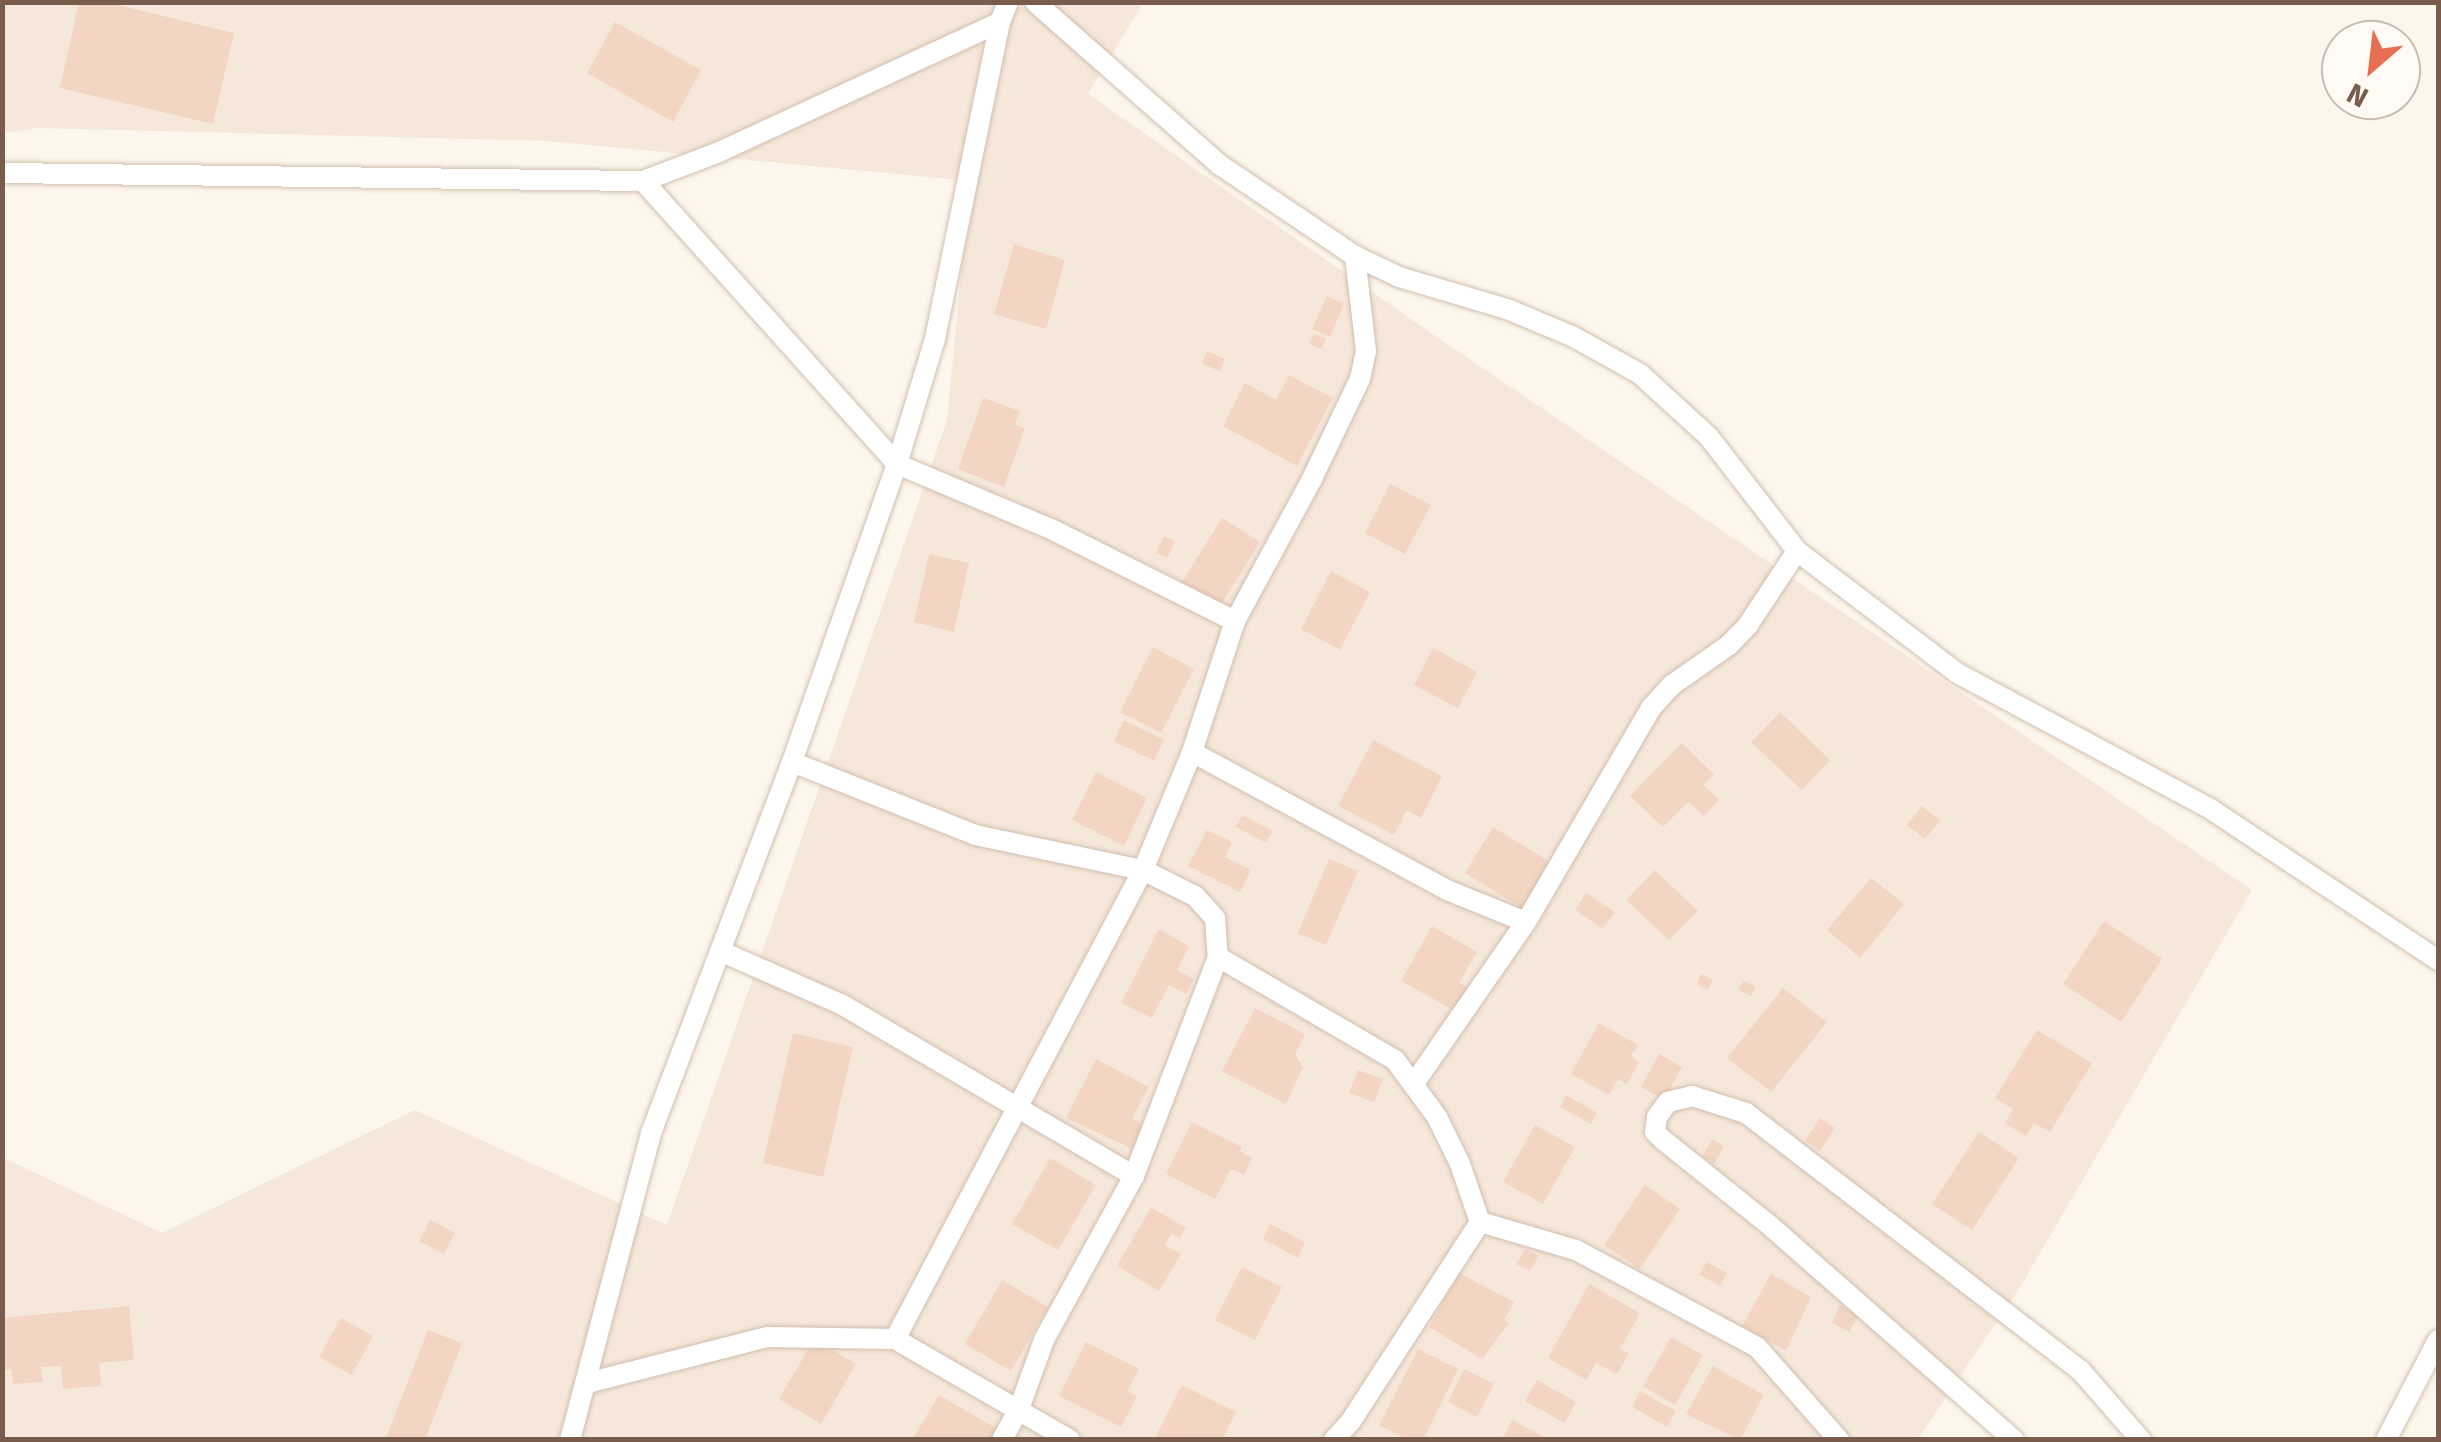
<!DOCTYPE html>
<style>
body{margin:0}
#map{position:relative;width:2441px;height:1442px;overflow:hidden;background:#fdf6ec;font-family:"Fira Sans",sans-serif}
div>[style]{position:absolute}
.residential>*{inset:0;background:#f5e8da}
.building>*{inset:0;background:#f3d5c3}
.roads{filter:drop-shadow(0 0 2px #d1beb0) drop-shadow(0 0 2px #d1beb0)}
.service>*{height:20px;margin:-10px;padding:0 10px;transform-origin:10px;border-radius:10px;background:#fff}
span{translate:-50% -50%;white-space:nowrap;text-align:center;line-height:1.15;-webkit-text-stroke:8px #fffaf3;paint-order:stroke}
.frame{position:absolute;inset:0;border:5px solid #7a5c4d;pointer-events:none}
.north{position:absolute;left:2321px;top:20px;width:100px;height:100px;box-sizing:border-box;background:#fffaf3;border:2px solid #cabbb1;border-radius:50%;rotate:208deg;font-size:28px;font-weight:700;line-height:40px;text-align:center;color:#7a5c4d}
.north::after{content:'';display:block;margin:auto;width:35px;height:45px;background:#e76f51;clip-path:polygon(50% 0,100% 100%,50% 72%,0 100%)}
</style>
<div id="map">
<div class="residential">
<div style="clip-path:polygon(3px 3px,1143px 3px,1088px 94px,1434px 335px,2252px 890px,2019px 1289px,1918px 1439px,3px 1439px,2px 1157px,162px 1233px,415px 1110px,667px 1225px,947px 420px,970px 181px,547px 141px,37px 128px,3px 133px)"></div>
</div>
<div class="building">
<div style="clip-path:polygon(79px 2px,105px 2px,234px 33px,213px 124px,60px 88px)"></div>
<div style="clip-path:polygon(615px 22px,701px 70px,673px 122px,587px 73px)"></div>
<div style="clip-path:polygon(1014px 244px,1065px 260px,1046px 329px,994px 314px)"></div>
<div style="clip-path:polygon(1327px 296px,1344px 304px,1330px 337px,1312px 329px)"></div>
<div style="clip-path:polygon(1314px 334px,1326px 339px,1321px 349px,1309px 344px)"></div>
<div style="clip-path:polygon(1207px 351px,1225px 359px,1220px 371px,1202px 364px)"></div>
<div style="clip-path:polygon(1289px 375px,1333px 398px,1297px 466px,1223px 426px,1245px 383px,1276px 400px)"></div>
<div style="clip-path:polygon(983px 398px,1020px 411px,1015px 424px,1025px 428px,1004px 487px,958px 469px)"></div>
<div style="clip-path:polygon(1390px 484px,1431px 505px,1405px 554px,1365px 533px)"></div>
<div style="clip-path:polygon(1222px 518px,1260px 542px,1220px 606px,1182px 582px)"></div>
<div style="clip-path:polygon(1164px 536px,1175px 541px,1167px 558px,1156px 553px)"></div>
<div style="clip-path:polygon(929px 554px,969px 563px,954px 632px,914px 622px)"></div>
<div style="clip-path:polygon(1331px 571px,1370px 592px,1340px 650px,1301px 629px)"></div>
<div style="clip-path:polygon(1153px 647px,1194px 669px,1161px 733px,1120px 712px)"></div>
<div style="clip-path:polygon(1433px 648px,1477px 672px,1458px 708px,1414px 685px)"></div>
<div style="clip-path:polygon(1780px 712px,1830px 760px,1802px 790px,1751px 742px)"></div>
<div style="clip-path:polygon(1124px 720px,1164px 740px,1154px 761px,1114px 741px)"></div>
<div style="clip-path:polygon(1373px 740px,1442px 776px,1421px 818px,1407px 810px,1394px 835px,1338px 806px)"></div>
<div style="clip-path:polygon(1682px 743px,1714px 774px,1703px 785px,1719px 800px,1704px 816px,1688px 802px,1663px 827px,1630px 796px)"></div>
<div style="clip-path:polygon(1096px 772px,1147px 798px,1124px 846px,1072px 820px)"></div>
<div style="clip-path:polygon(1922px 806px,1940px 821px,1925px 839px,1907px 825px)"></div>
<div style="clip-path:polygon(1242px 815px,1273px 831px,1266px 843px,1236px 827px)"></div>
<div style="clip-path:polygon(1493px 827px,1550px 862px,1522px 908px,1465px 873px)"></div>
<div style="clip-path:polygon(1207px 830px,1232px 842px,1225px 857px,1251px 870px,1240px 892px,1188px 866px)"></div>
<div style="clip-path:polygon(1329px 859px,1358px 871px,1326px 945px,1298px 933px)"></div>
<div style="clip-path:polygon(1655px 870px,1698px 911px,1669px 940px,1626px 900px)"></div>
<div style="clip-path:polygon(1871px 878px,1904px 904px,1860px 958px,1827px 930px)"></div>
<div style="clip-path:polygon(1586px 893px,1615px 912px,1603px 929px,1575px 910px)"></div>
<div style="clip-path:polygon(2104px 921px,2162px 959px,2121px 1022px,2063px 984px)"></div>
<div style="clip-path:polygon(1432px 926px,1477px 952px,1459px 983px,1470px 989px,1457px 1012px,1401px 981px)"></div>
<div style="clip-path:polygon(1159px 929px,1189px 946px,1177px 970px,1194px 979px,1186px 994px,1169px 985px,1152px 1018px,1121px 1003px)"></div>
<div style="clip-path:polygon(1701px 974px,1713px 980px,1708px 990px,1697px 984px)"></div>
<div style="clip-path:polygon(1743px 980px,1756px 987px,1751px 996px,1738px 990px)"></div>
<div style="clip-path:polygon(1783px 988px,1827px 1022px,1771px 1092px,1727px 1058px)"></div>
<div style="clip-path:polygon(1255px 1008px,1305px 1034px,1295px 1054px,1303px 1067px,1286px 1104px,1222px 1071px)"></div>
<div style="clip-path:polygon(1599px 1023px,1638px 1045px,1631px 1056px,1639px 1062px,1627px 1084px,1618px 1079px,1609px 1095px,1571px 1074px)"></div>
<div style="clip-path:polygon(2037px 1030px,2092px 1063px,2050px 1132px,2034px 1123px,2026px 1136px,2005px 1123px,2013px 1109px,1995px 1098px)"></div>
<div style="clip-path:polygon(793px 1033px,853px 1047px,823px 1177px,763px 1163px)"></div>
<div style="clip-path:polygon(1659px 1054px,1682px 1067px,1664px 1100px,1641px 1087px)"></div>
<div style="clip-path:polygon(1096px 1059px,1149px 1087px,1132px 1119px,1145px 1125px,1132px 1149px,1066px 1118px)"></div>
<div style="clip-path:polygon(1358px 1070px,1383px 1079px,1374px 1102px,1349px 1093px)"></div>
<div style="clip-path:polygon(1566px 1095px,1597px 1113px,1591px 1124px,1560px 1107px)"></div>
<div style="clip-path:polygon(1820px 1118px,1835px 1128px,1820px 1151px,1805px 1141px)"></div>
<div style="clip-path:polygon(1192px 1122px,1242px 1147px,1240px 1151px,1252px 1158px,1244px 1175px,1231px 1169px,1215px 1199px,1166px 1174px)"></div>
<div style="clip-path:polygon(1535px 1125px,1575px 1147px,1543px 1204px,1503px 1182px)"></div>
<div style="clip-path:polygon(1979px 1132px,2019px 1158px,1972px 1230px,1932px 1204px)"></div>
<div style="clip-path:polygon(1712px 1139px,1724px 1146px,1714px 1164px,1702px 1157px)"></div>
<div style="clip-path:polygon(1050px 1158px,1096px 1185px,1058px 1250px,1012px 1224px)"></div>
<div style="clip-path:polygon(1645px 1185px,1680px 1209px,1640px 1269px,1604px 1245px)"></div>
<div style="clip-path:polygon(1151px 1207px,1186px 1228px,1180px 1238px,1171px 1234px,1165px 1245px,1181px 1254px,1159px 1291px,1117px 1266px)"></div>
<div style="clip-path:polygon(430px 1220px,455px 1233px,444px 1254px,419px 1241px)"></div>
<div style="clip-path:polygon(1270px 1224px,1305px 1242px,1298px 1258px,1263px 1239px)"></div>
<div style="clip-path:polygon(1525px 1249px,1539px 1256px,1530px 1271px,1516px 1264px)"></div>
<div style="clip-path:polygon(1706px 1262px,1727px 1273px,1720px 1286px,1700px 1275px)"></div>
<div style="clip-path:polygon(1242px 1267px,1282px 1287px,1255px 1340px,1215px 1320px)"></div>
<div style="clip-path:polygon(1459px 1273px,1514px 1302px,1504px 1320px,1509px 1323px,1482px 1359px,1429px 1327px)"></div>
<div style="clip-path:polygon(1771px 1274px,1811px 1297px,1786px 1351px,1742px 1326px)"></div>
<div style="clip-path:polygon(1002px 1280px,1048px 1307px,1011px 1371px,965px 1344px)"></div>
<div style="clip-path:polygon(1589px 1284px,1640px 1313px,1620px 1349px,1629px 1353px,1617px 1374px,1596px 1363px,1586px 1380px,1548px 1358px)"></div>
<div style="clip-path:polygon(1840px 1305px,1859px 1315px,1849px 1332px,1832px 1323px)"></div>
<div style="clip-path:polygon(129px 1306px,134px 1360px,99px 1363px,101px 1386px,63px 1389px,61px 1366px,41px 1367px,43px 1382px,13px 1384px,11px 1369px,2px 1370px,2px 1318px)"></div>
<div style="clip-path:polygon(341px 1318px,373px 1336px,352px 1375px,319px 1357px)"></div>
<div style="clip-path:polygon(428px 1330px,462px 1343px,425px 1440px,385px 1440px)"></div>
<div style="clip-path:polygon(1671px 1337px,1703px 1355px,1675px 1405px,1643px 1386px)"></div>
<div style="clip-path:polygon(814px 1339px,856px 1364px,821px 1424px,779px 1399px)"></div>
<div style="clip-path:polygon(1086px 1342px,1139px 1369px,1127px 1391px,1137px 1396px,1121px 1427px,1059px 1396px)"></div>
<div style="clip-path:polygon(1418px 1349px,1458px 1369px,1423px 1440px,1408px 1440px,1379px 1425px)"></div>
<div style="clip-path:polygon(1713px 1366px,1764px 1395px,1740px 1440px,1686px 1414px)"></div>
<div style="clip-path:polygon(1464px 1369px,1494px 1384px,1477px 1417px,1448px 1402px)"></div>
<div style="clip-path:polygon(1537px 1380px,1576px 1402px,1565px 1423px,1525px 1401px)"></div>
<div style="clip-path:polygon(1182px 1385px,1236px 1412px,1222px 1440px,1154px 1440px)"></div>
<div style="clip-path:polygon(1640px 1391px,1676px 1411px,1667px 1427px,1632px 1407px)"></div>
<div style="clip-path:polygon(939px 1395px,999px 1430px,993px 1440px,912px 1440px)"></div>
<div style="clip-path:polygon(1512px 1420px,1550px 1440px,1502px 1440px)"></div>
</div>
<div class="roads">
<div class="service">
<div style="left:1035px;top:2px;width:247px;rotate:41.4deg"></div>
<div style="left:1220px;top:165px;width:163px;rotate:34deg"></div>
<div style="left:1355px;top:256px;width:49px;rotate:25.5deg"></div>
<div style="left:1399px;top:277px;width:113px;rotate:16.5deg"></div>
<div style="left:1507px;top:309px;width:70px;rotate:22.6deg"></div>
<div style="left:1572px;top:336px;width:78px;rotate:29.2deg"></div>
<div style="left:1640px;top:374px;width:93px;rotate:42.4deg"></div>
<div style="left:1709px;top:437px;width:144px;rotate:52.3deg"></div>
<div style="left:1797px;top:551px;width:201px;rotate:37.3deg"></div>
<div style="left:1957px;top:673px;width:289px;rotate:28.2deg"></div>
<div style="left:2212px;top:810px;width:271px;rotate:33.6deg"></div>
<div style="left:1000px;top:22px;width:324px;rotate:101.6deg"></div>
<div style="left:935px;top:339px;width:131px;rotate:106.9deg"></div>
<div style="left:897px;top:464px;width:167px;rotate:22.9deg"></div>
<div style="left:1051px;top:529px;width:206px;rotate:26.6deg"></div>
<div style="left:2px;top:173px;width:641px;rotate:0.72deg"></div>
<div style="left:643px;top:181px;width:81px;rotate:-20.9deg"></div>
<div style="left:719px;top:152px;width:310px;rotate:-24.8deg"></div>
<div style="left:1000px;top:22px;width:22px;rotate:-68deg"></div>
<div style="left:1192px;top:752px;width:290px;rotate:28.4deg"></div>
<div style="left:1447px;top:890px;width:85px;rotate:22.1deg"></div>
<div style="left:1526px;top:922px;width:248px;rotate:-59.7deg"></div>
<div style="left:1651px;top:708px;width:31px;rotate:-48deg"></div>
<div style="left:1672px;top:685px;width:70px;rotate:-35.1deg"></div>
<div style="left:1729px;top:645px;width:28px;rotate:-46deg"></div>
<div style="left:1748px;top:625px;width:89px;rotate:-56.5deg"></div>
<div style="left:792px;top:762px;width:197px;rotate:21.7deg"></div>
<div style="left:975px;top:835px;width:172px;rotate:11.8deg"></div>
<div style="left:1143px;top:870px;width:58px;rotate:26.6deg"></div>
<div style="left:1195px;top:896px;width:30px;rotate:48deg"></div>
<div style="left:1215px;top:918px;width:39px;rotate:86deg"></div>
<div style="left:1218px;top:957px;width:235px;rotate:111deg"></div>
<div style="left:1134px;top:1176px;width:187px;rotate:118.8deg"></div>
<div style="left:1044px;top:1340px;width:73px;rotate:109.9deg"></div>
<div style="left:1019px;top:1409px;width:35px;rotate:119deg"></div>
<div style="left:720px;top:951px;width:132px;rotate:23.7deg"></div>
<div style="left:841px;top:1004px;width:340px;rotate:30.4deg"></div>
<div style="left:1218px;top:957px;width:205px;rotate:30.2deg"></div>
<div style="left:1395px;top:1060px;width:71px;rotate:53.6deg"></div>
<div style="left:1437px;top:1117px;width:52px;rotate:63.9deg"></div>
<div style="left:1460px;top:1164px;width:61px;rotate:71deg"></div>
<div style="left:1480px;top:1222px;width:100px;rotate:16.3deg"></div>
<div style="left:1576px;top:1250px;width:205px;rotate:28.2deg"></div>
<div style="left:1757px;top:1347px;width:124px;rotate:48.6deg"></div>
<div style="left:1413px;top:1085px;width:198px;rotate:-55.3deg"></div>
<div style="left:895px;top:1339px;width:531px;rotate:-62.13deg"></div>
<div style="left:1143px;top:870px;width:128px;rotate:-67.4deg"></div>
<div style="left:1192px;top:752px;width:138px;rotate:-71.8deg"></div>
<div style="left:1235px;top:621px;width:162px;rotate:-61.5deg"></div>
<div style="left:1312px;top:479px;width:111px;rotate:-64.4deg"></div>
<div style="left:1360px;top:379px;width:29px;rotate:-78deg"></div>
<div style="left:1366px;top:351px;width:96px;rotate:-96.6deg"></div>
<div style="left:587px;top:1383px;width:187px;rotate:-14.3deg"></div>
<div style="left:768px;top:1337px;width:127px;rotate:0.9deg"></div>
<div style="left:895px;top:1339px;width:202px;rotate:30deg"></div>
<div style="left:570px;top:1440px;width:318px;rotate:-75.2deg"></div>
<div style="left:651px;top:1133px;width:397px;rotate:-69.2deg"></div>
<div style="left:792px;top:762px;width:316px;rotate:-70.6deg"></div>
<div style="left:897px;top:464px;width:380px;rotate:-131.9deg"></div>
<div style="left:1334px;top:1440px;width:25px;rotate:-48deg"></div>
<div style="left:1351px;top:1421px;width:237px;rotate:-57deg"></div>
<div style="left:2014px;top:1440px;width:327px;rotate:-138.7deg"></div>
<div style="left:1768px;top:1224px;width:134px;rotate:-141.3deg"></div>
<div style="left:1663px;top:1140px;width:11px;rotate:-135deg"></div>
<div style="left:1655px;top:1132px;width:15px;rotate:-82deg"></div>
<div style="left:1657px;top:1117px;width:19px;rotate:-54deg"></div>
<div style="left:1668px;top:1102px;width:25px;rotate:-14deg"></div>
<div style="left:1692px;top:1096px;width:57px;rotate:17.5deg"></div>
<div style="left:1746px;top:1113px;width:423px;rotate:37.6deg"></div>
<div style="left:2081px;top:1371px;width:91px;rotate:49deg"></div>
<div style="left:2386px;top:1440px;width:113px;rotate:-62.5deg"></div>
</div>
</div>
<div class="frame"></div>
<div class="north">N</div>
</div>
